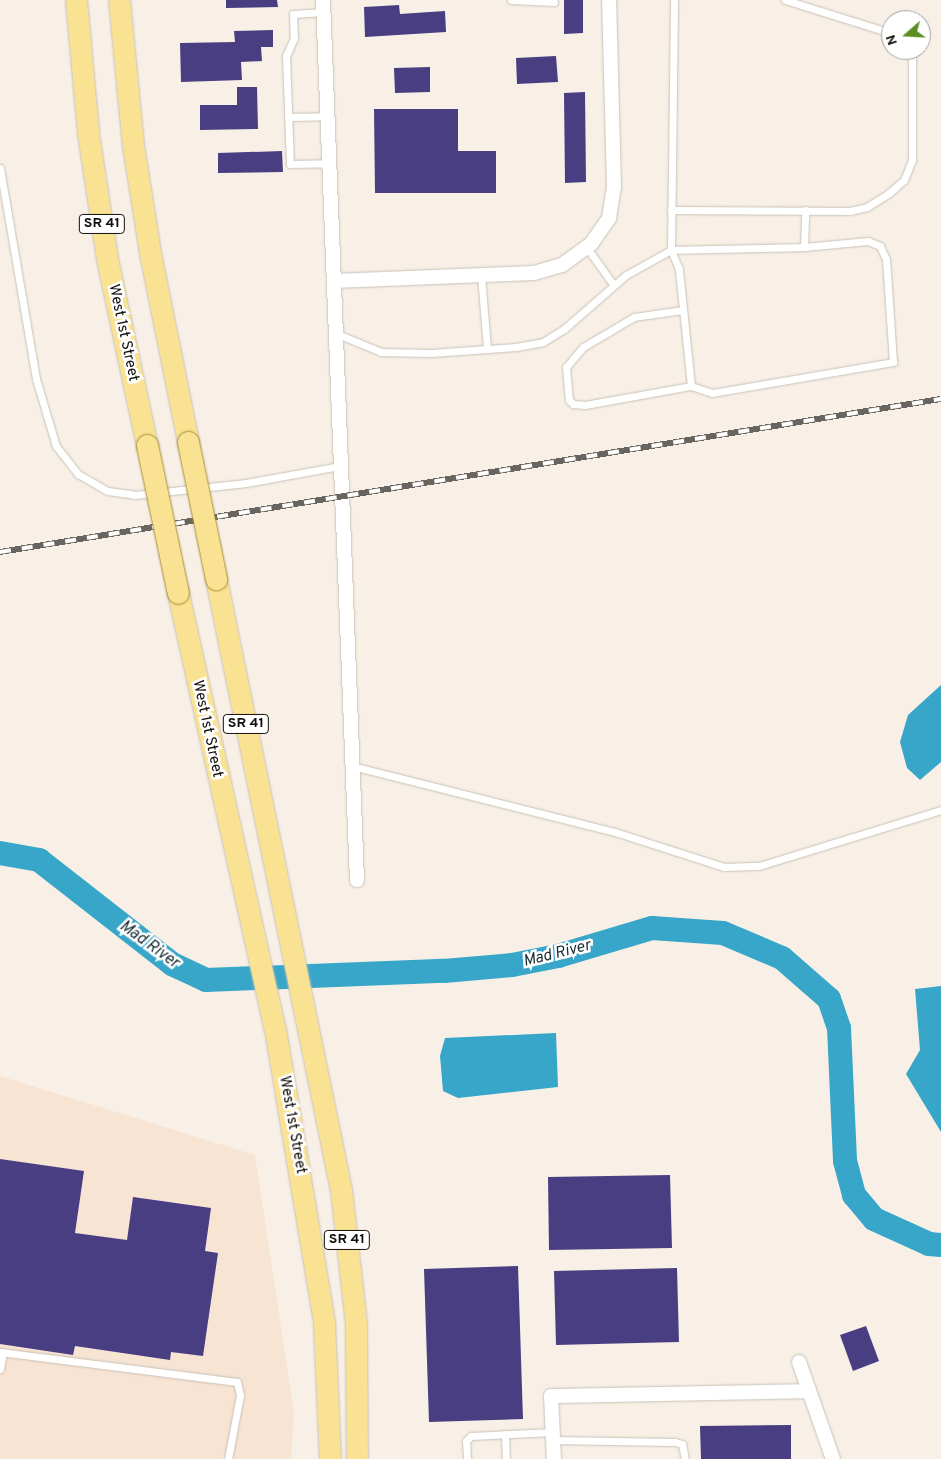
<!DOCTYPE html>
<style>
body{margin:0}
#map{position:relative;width:941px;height:1459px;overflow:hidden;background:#f8f0e6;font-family:Overpass,sans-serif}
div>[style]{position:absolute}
.commercial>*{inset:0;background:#f7e4d3}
.water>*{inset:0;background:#37a6c8}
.river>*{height:24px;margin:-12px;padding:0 12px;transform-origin:12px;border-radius:12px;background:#37a6c8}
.building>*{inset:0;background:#493e81}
.roads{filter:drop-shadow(0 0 1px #c9c1b8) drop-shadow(0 0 1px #c9c1b8)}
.service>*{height:7px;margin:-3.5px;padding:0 3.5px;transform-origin:3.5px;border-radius:3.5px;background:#fff}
.minor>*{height:14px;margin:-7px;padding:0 7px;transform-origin:7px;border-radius:7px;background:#fff}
.primary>*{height:21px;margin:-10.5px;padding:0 10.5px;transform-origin:10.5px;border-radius:10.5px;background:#fae293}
.rail>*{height:5.5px;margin-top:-2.75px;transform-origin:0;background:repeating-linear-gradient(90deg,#fff 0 11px,#69645e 0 22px);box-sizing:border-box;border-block:1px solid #69645e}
.bridges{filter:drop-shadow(0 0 1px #a68b35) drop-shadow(0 0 1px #a68b35)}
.primary-bridge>*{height:21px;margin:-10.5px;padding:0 10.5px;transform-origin:10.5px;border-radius:10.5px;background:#fae293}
span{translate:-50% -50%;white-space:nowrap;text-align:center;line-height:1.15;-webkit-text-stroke:5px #fff;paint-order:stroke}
.shield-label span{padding:1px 4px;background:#fff;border:1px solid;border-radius:4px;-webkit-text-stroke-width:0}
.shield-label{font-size:14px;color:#120f0c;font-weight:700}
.street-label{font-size:15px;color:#120f0c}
.water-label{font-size:16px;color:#192c33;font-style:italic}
.north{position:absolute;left:881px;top:10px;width:50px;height:50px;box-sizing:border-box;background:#fff;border:1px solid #a09f9e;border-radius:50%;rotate:251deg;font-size:14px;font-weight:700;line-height:20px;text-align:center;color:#120f0c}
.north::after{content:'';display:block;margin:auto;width:18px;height:22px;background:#5c8d22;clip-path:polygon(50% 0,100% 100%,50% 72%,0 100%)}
</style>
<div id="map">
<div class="commercial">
<div style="clip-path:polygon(0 1076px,255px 1155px,294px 1412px,291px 1459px,0 1459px)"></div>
</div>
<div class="water">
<div style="clip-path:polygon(941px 685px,941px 762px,920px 780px,907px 768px,900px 742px,908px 715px)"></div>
<div style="clip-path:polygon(941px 986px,941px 1132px,906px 1074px,920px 1050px,915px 989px)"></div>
<div style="clip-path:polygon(556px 1033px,558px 1087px,458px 1098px,443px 1091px,440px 1056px,445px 1038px)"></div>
</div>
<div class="river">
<div style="left:0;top:853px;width:40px;rotate:10deg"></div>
<div style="left:39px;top:860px;width:169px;rotate:38deg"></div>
<div style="left:172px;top:964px;width:38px;rotate:25deg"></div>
<div style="left:206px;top:980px;width:238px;rotate:-2.2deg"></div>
<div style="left:444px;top:971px;width:68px;rotate:-5deg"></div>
<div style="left:512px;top:965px;width:47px;rotate:-11.1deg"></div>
<div style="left:558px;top:956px;width:98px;rotate:-16.6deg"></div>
<div style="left:652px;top:928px;width:71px;rotate:4deg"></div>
<div style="left:723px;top:933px;width:64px;rotate:23deg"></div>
<div style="left:782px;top:958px;width:62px;rotate:41.1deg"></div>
<div style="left:829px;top:999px;width:31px;rotate:71deg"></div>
<div style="left:839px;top:1028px;width:133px;rotate:87.4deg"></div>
<div style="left:845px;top:1161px;width:35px;rotate:75deg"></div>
<div style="left:854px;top:1195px;width:31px;rotate:50deg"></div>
<div style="left:874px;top:1219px;width:60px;rotate:24.4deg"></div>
<div style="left:929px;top:1244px;width:12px;rotate:5deg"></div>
</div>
<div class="building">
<div style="clip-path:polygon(226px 0,277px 0,278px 7px,226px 8px)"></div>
<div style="clip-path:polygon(564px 0,583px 0,583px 33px,564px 34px)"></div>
<div style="clip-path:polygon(399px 5px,400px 14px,445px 11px,446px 32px,365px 37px,364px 7px)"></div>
<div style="clip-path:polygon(273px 30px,273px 47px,261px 47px,262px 61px,241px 62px,242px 80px,181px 82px,180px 43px,235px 42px,234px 31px)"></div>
<div style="clip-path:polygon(556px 56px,558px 82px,517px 84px,516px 58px)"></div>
<div style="clip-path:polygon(430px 67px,430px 92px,395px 93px,394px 68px)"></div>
<div style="clip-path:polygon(237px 87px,257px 87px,258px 129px,200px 130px,200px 105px,237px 105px)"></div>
<div style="clip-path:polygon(585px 92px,586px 182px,565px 183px,564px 93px)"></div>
<div style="clip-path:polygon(374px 109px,458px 109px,458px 151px,496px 151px,496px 193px,375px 193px)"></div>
<div style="clip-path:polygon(282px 151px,283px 172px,218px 173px,218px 153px)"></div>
<div style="clip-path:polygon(0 1159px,84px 1171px,75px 1233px,127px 1240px,133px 1197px,211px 1208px,205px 1251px,218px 1253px,203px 1356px,171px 1352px,170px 1360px,75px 1346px,73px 1355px,0 1344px)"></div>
<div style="clip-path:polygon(670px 1175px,672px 1248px,549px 1250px,548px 1177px)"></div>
<div style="clip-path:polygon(518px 1266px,523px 1419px,429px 1422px,424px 1269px)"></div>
<div style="clip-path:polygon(677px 1268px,679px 1342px,556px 1345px,554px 1271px)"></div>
<div style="clip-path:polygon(866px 1326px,879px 1361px,853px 1371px,840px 1335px)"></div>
<div style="clip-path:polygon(791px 1425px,791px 1459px,701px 1459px,700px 1426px)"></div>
</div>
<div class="roads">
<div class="service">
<div style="left:511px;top:0;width:43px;rotate:2.7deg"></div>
<div style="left:785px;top:0;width:111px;rotate:17.3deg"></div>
<div style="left:323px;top:12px;width:30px;rotate:176deg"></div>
<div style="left:293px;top:14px;width:24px;rotate:88deg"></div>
<div style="left:294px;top:38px;width:20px;rotate:114deg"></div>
<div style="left:286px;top:56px;width:108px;rotate:87.9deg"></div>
<div style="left:290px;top:164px;width:39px;rotate:-1deg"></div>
<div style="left:288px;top:117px;width:39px;rotate:-1deg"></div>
<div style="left:0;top:168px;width:214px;rotate:80.3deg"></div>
<div style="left:36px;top:379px;width:70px;rotate:73.4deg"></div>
<div style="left:56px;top:446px;width:36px;rotate:52deg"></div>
<div style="left:78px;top:474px;width:34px;rotate:30deg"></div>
<div style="left:108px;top:491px;width:27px;rotate:8deg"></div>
<div style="left:135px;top:495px;width:112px;rotate:-6.2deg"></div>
<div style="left:246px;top:483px;width:96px;rotate:-10.3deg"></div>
<div style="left:671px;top:210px;width:179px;rotate:0.3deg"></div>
<div style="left:850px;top:211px;width:17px;rotate:-13deg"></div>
<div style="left:867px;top:207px;width:26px;rotate:-32deg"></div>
<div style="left:889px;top:193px;width:20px;rotate:-41deg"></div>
<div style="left:904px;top:180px;width:22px;rotate:-68deg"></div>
<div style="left:912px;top:160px;width:110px;rotate:-90deg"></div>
<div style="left:587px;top:248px;width:44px;rotate:54.2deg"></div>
<div style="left:481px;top:275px;width:73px;rotate:85.3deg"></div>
<div style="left:683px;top:310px;width:49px;rotate:171.9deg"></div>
<div style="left:634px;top:317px;width:59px;rotate:149.5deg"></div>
<div style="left:583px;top:347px;width:26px;rotate:130deg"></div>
<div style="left:566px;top:367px;width:33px;rotate:85deg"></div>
<div style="left:569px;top:400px;width:6px;rotate:45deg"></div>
<div style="left:573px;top:404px;width:12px;rotate:5deg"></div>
<div style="left:585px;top:405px;width:108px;rotate:-10.2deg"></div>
<div style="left:691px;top:386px;width:22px;rotate:18deg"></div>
<div style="left:712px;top:393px;width:184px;rotate:-9.7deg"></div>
<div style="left:893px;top:362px;width:103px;rotate:-93.9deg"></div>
<div style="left:886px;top:259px;width:14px;rotate:-115deg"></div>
<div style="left:880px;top:246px;width:13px;rotate:-157deg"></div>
<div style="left:868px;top:241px;width:64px;rotate:174.6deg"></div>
<div style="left:804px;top:247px;width:37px;rotate:-88deg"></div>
<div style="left:335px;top:333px;width:50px;rotate:22.4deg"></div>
<div style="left:381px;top:352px;width:50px;rotate:1.1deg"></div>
<div style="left:431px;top:353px;width:85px;rotate:-4deg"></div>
<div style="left:516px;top:347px;width:27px;rotate:-10deg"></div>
<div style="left:543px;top:342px;width:25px;rotate:-32deg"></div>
<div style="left:564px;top:329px;width:82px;rotate:-41.1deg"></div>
<div style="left:626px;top:275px;width:51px;rotate:-29.1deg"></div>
<div style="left:671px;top:250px;width:250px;rotate:-89.3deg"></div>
<div style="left:691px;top:386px;width:118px;rotate:-95.9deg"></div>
<div style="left:679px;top:269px;width:21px;rotate:-113deg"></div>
<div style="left:671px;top:250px;width:133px;rotate:-1.3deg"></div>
<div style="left:352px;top:766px;width:271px;rotate:14.1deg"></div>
<div style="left:615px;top:832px;width:114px;rotate:17.8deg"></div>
<div style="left:724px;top:867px;width:35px;rotate:-2deg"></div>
<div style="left:759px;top:866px;width:190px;rotate:-17.1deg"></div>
<div style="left:0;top:1352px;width:239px;rotate:7.2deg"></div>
<div style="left:237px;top:1382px;width:13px;rotate:77deg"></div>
<div style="left:240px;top:1395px;width:65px;rotate:100.6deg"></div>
<div style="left:0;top:1369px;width:17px;rotate:-80deg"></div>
<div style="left:505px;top:1434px;width:25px;rotate:88deg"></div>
<div style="left:553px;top:1440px;width:122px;rotate:0.9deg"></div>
<div style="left:675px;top:1442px;width:7px;rotate:16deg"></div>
<div style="left:682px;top:1444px;width:15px;rotate:79deg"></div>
<div style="left:467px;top:1459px;width:18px;rotate:-93deg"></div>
<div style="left:466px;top:1441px;width:7px;rotate:-45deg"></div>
<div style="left:471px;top:1436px;width:82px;rotate:-2.8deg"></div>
</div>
<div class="minor">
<div style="left:323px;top:0;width:881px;rotate:87.79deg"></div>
<div style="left:334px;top:281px;width:200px;rotate:-2.3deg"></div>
<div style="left:534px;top:273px;width:29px;rotate:-16deg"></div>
<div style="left:562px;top:265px;width:36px;rotate:-36deg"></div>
<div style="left:591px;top:244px;width:32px;rotate:-55deg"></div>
<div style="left:609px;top:218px;width:31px;rotate:-81deg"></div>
<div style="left:614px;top:187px;width:187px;rotate:-91.5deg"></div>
<div style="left:799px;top:1362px;width:103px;rotate:70.7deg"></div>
<div style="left:554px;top:1459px;width:63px;rotate:-92.7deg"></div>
<div style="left:551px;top:1396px;width:258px;rotate:-1.1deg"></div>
</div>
<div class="primary">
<div style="left:76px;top:0;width:134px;rotate:84.8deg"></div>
<div style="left:88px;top:133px;width:127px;rotate:81.4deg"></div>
<div style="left:107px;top:259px;width:190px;rotate:77.9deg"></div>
<div style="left:119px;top:0;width:147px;rotate:84.5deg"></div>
<div style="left:133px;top:146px;width:113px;rotate:80.9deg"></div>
<div style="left:151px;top:258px;width:188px;rotate:78.6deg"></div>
<div style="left:216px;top:579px;width:624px;rotate:78.44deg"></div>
<div style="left:341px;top:1190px;width:135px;rotate:83.6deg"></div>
<div style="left:356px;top:1324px;width:135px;rotate:89.6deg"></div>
<div style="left:178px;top:593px;width:447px;rotate:77.5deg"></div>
<div style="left:275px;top:1029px;width:298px;rotate:80.5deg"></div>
<div style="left:324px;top:1323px;width:136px;rotate:87.5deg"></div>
</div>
</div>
<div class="rail">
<div style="left:0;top:552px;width:953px;rotate:-9.24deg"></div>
</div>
<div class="bridges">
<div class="primary-bridge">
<div style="left:188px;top:442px;width:140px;rotate:78.4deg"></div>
<div style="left:147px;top:445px;width:151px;rotate:78.2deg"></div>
</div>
</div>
<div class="shield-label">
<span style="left:102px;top:224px">SR 41</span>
<span style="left:246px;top:724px">SR 41</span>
<span style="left:347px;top:1240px">SR 41</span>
</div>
<div class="street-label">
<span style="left:123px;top:333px;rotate:78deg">West 1st Street</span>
<span style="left:207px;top:729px;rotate:78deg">West 1st Street</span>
<span style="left:292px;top:1125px;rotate:80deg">West 1st Street</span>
</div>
<div class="water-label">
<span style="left:149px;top:945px;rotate:36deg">Mad River</span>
<span style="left:557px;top:954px;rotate:-14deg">Mad River</span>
</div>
<div class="north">N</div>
</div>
